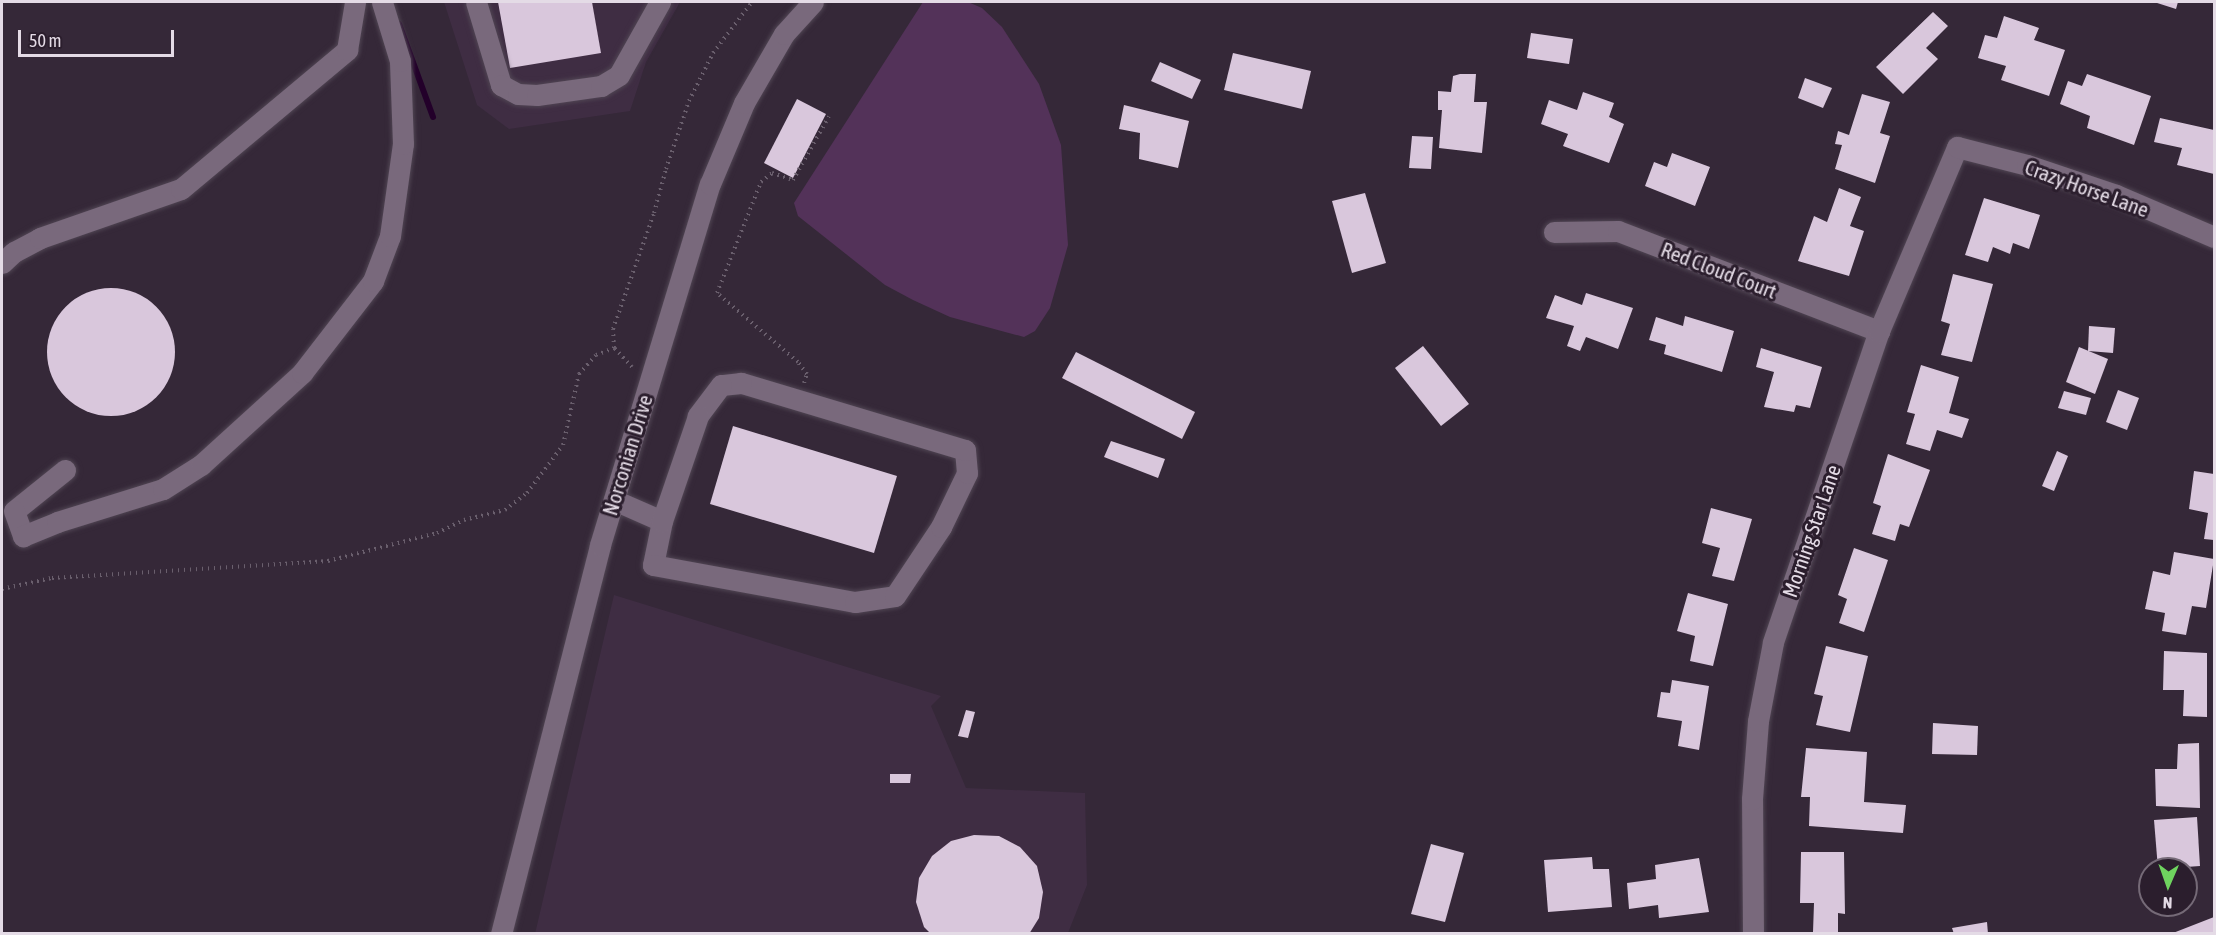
<!DOCTYPE html>
<style>
body{margin:0}
#map{position:relative;width:2216px;height:935px;overflow:hidden;background:#352838;font-family:"Asap Condensed",sans-serif}
div>[style]{position:absolute}
.built>*{inset:0;background:#3f2d43}
.green>*{inset:0;background:#533259}
.stream>*{height:6px;margin:-3px;padding:0 3px;transform-origin:3px;border-radius:3px;background:#23002a}
.building>*{inset:0;background:#d9c7dc}
.round{border-radius:50%}
.path>*{height:4px;margin-top:-2px;transform-origin:0;background:repeating-linear-gradient(90deg,#6a5f6d 0 1.5px,transparent 0 6px)}
.roads{filter:drop-shadow(0 0 2px #504553) drop-shadow(0 0 2px #504553)}
.minor>*{height:21px;margin:-10.5px;padding:0 10.5px;transform-origin:10.5px;border-radius:10.5px;background:#79697c}
span{translate:-50% -50%;white-space:nowrap;text-align:center;line-height:1.15;-webkit-text-stroke:6px #2b1e2d;paint-order:stroke}
.street-label{font-size:21px;color:#e4dbe6}
.frame{position:absolute;inset:0;border:3px solid #e4dbe6;pointer-events:none}
.north{position:absolute;left:2138px;top:857px;width:60px;height:60px;box-sizing:border-box;background:#2b1e2d;border:2px solid #756a77;border-radius:50%;rotate:182deg;font-size:16px;font-weight:700;line-height:24px;text-align:center;color:#e4dbe6}
.north::after{content:'';display:block;margin:auto;width:21px;height:27px;background:#6fd35f;clip-path:polygon(50% 0,100% 100%,50% 72%,0 100%)}
.scale{position:absolute;left:18px;top:30px;width:156px;height:27px;box-sizing:border-box;border:3px solid #e4dbe6;border-top:0;padding-left:8px;font-size:18px;line-height:21px;white-space:nowrap;color:#e4dbe6;-webkit-text-stroke:4px #2b1e2d;paint-order:stroke}
</style>
<div id="map">
<div class="built">
<div style="clip-path:polygon(444px 2px,680px 2px,646px 62px,630px 111px,509px 129px,477px 105px)"></div>
<div style="clip-path:polygon(614px 595px,941px 696px,931px 706px,966px 788px,1085px 793px,1087px 885px,1068px 933px,535px 934px)"></div>
</div>
<div class="green">
<div style="clip-path:polygon(923px 2px,968px 2px,982px 8px,1002px 27px,1039px 84px,1061px 145px,1068px 245px,1050px 308px,1035px 331px,1024px 337px,950px 317px,913px 300px,885px 285px,798px 216px,794px 203px)"></div>
</div>
<div class="stream">
<div style="left:399px;top:24px;width:99px;rotate:69.9deg"></div>
</div>
<div class="building">
<div style="clip-path:polygon(498px 2px,592px 2px,601px 53px,510px 68px)"></div>
<div style="clip-path:polygon(2154px 2px,2178px 2px,2176px 9px)"></div>
<div style="clip-path:polygon(1933px 12px,1948px 26px,1926px 48px,1938px 59px,1903px 94px,1876px 67px)"></div>
<div style="clip-path:polygon(2004px 16px,2039px 28px,2034px 40px,2065px 50px,2049px 96px,2001px 80px,2006px 66px,1978px 58px,1985px 35px,1997px 38px)"></div>
<div style="clip-path:polygon(1531px 33px,1573px 39px,1569px 64px,1527px 58px)"></div>
<div style="clip-path:polygon(1233px 53px,1311px 71px,1302px 109px,1224px 90px)"></div>
<div style="clip-path:polygon(1160px 62px,1201px 80px,1192px 99px,1151px 81px)"></div>
<div style="clip-path:polygon(1460px 74px,1476px 74px,1474px 102px,1487px 102px,1482px 153px,1439px 148px,1442px 110px,1438px 110px,1438px 91px,1451px 92px,1453px 76px)"></div>
<div style="clip-path:polygon(2087px 74px,2151px 96px,2134px 145px,2087px 128px,2090px 116px,2060px 104px,2068px 81px,2082px 86px)"></div>
<div style="clip-path:polygon(1805px 78px,1832px 88px,1823px 108px,1798px 98px)"></div>
<div style="clip-path:polygon(1583px 92px,1614px 103px,1609px 117px,1624px 124px,1609px 163px,1563px 146px,1568px 134px,1541px 124px,1549px 100px,1577px 110px)"></div>
<div style="clip-path:polygon(1862px 94px,1890px 102px,1880px 133px,1890px 136px,1875px 183px,1835px 169px,1842px 145px,1835px 144px,1838px 131px,1849px 135px)"></div>
<div style="clip-path:polygon(797px 99px,826px 114px,793px 178px,764px 163px)"></div>
<div style="clip-path:polygon(1124px 105px,1189px 121px,1178px 168px,1139px 159px,1140px 133px,1119px 129px)"></div>
<div style="clip-path:polygon(2160px 118px,2214px 130px,2214px 174px,2177px 165px,2182px 148px,2154px 142px)"></div>
<div style="clip-path:polygon(1412px 136px,1433px 137px,1431px 169px,1409px 168px)"></div>
<div style="clip-path:polygon(1672px 153px,1710px 167px,1695px 206px,1645px 186px,1654px 162px,1667px 167px)"></div>
<div style="clip-path:polygon(1839px 188px,1861px 197px,1850px 226px,1864px 231px,1849px 276px,1798px 261px,1814px 216px,1827px 222px)"></div>
<div style="clip-path:polygon(1365px 193px,1386px 263px,1352px 273px,1332px 201px)"></div>
<div style="clip-path:polygon(1984px 198px,2040px 215px,2029px 249px,2013px 243px,2010px 254px,1993px 247px,1988px 262px,1965px 255px)"></div>
<div style="clip-path:polygon(1953px 274px,1993px 284px,1972px 362px,1941px 355px,1950px 324px,1941px 321px)"></div>
<div class="round" style="left:47px;top:288px;width:128px;height:128px"></div>
<div style="clip-path:polygon(1586px 293px,1633px 308px,1618px 349px,1586px 337px,1580px 351px,1567px 346px,1574px 326px,1546px 318px,1555px 295px,1582px 305px)"></div>
<div style="clip-path:polygon(1685px 316px,1734px 331px,1722px 372px,1664px 354px,1666px 345px,1649px 340px,1656px 317px,1683px 326px)"></div>
<div style="clip-path:polygon(2089px 326px,2115px 328px,2113px 353px,2088px 351px)"></div>
<div style="clip-path:polygon(1423px 346px,1469px 404px,1441px 426px,1395px 368px)"></div>
<div style="clip-path:polygon(2079px 347px,2108px 359px,2095px 394px,2066px 382px)"></div>
<div style="clip-path:polygon(1761px 348px,1822px 367px,1810px 408px,1796px 405px,1794px 412px,1764px 407px,1774px 372px,1756px 367px)"></div>
<div style="clip-path:polygon(1076px 352px,1195px 412px,1182px 439px,1062px 378px)"></div>
<div style="clip-path:polygon(1921px 365px,1959px 377px,1949px 413px,1969px 419px,1962px 438px,1937px 430px,1930px 451px,1906px 444px,1915px 414px,1907px 412px)"></div>
<div style="clip-path:polygon(2118px 390px,2139px 398px,2127px 430px,2106px 422px)"></div>
<div style="clip-path:polygon(2064px 391px,2091px 398px,2086px 415px,2058px 408px)"></div>
<div style="clip-path:polygon(733px 426px,897px 476px,874px 553px,710px 504px)"></div>
<div style="clip-path:polygon(1111px 441px,1165px 459px,1158px 478px,1104px 457px)"></div>
<div style="clip-path:polygon(2057px 451px,2068px 456px,2054px 491px,2042px 486px)"></div>
<div style="clip-path:polygon(1888px 454px,1930px 470px,1909px 527px,1900px 524px,1895px 541px,1872px 534px,1881px 506px,1873px 503px)"></div>
<div style="clip-path:polygon(2194px 471px,2214px 474px,2214px 540px,2204px 539px,2208px 513px,2189px 509px)"></div>
<div style="clip-path:polygon(1711px 508px,1752px 519px,1734px 581px,1712px 576px,1720px 548px,1702px 543px)"></div>
<div style="clip-path:polygon(1854px 548px,1888px 560px,1864px 632px,1839px 623px,1847px 599px,1838px 595px)"></div>
<div style="clip-path:polygon(2174px 552px,2214px 559px,2206px 608px,2192px 606px,2186px 635px,2162px 631px,2165px 613px,2145px 609px,2153px 571px,2170px 575px)"></div>
<div style="clip-path:polygon(1688px 593px,1728px 604px,1713px 666px,1690px 661px,1695px 636px,1677px 631px)"></div>
<div style="clip-path:polygon(1826px 646px,1868px 656px,1850px 732px,1816px 725px,1823px 696px,1814px 694px)"></div>
<div style="clip-path:polygon(2164px 651px,2207px 653px,2207px 717px,2183px 716px,2184px 690px,2163px 690px)"></div>
<div style="clip-path:polygon(1672px 680px,1709px 686px,1699px 750px,1678px 746px,1682px 721px,1657px 717px,1661px 692px,1670px 693px)"></div>
<div style="clip-path:polygon(966px 710px,975px 712px,968px 738px,958px 736px)"></div>
<div style="clip-path:polygon(1933px 723px,1978px 726px,1977px 755px,1932px 754px)"></div>
<div style="clip-path:polygon(2199px 743px,2200px 808px,2156px 806px,2155px 769px,2177px 769px,2178px 744px)"></div>
<div style="clip-path:polygon(1806px 748px,1867px 752px,1864px 802px,1906px 805px,1903px 833px,1809px 826px,1810px 797px,1801px 797px)"></div>
<div style="clip-path:polygon(890px 774px,911px 774px,910px 783px,890px 783px)"></div>
<div style="clip-path:polygon(2197px 817px,2200px 866px,2158px 869px,2154px 820px)"></div>
<div style="clip-path:polygon(974px 835px,999px 836px,1020px 847px,1037px 866px,1043px 892px,1039px 918px,1029px 934px,931px 934px,924px 927px,916px 902px,919px 878px,932px 856px,951px 841px)"></div>
<div style="clip-path:polygon(1431px 844px,1464px 853px,1445px 922px,1411px 914px)"></div>
<div style="clip-path:polygon(1801px 852px,1844px 852px,1845px 914px,1838px 913px,1838px 932px,1813px 932px,1814px 903px,1800px 903px)"></div>
<div style="clip-path:polygon(1592px 857px,1593px 869px,1609px 869px,1612px 907px,1548px 912px,1544px 860px)"></div>
<div style="clip-path:polygon(1699px 858px,1709px 912px,1659px 918px,1658px 905px,1629px 909px,1627px 883px,1656px 879px,1655px 865px)"></div>
<div style="clip-path:polygon(2188px 869px,2189px 898px,2186px 898px,2186px 870px)"></div>
<div style="clip-path:polygon(2214px 917px,2214px 934px,2173px 934px,2173px 933px)"></div>
<div style="clip-path:polygon(1987px 922px,1988px 934px,1954px 934px,1952px 928px)"></div>
</div>
<div class="path">
<div style="left:632px;top:367px;width:26px;rotate:-133deg"></div>
<div style="left:614px;top:348px;width:19px;rotate:-93deg"></div>
<div style="left:613px;top:329px;width:123px;rotate:-70.5deg"></div>
<div style="left:654px;top:213px;width:46px;rotate:-74.7deg"></div>
<div style="left:666px;top:169px;width:72px;rotate:-71.3deg"></div>
<div style="left:689px;top:101px;width:54px;rotate:-63.4deg"></div>
<div style="left:713px;top:53px;width:64px;rotate:-52.6deg"></div>
<div style="left:804px;top:383px;width:9px;rotate:-72deg"></div>
<div style="left:807px;top:374px;width:15px;rotate:-127deg"></div>
<div style="left:798px;top:362px;width:106px;rotate:-139.6deg"></div>
<div style="left:717px;top:293px;width:119px;rotate:-68.4deg"></div>
<div style="left:761px;top:182px;width:14px;rotate:-39deg"></div>
<div style="left:772px;top:173px;width:22px;rotate:18deg"></div>
<div style="left:793px;top:180px;width:73px;rotate:-60.6deg"></div>
<div style="left:2px;top:589px;width:51px;rotate:-12.4deg"></div>
<div style="left:52px;top:578px;width:277px;rotate:-3.5deg"></div>
<div style="left:328px;top:561px;width:113px;rotate:-14.4deg"></div>
<div style="left:437px;top:533px;width:30px;rotate:-26deg"></div>
<div style="left:464px;top:520px;width:42px;rotate:-13.7deg"></div>
<div style="left:505px;top:510px;width:28px;rotate:-38deg"></div>
<div style="left:527px;top:493px;width:60px;rotate:-53.1deg"></div>
<div style="left:563px;top:445px;width:73px;rotate:-77.3deg"></div>
<div style="left:579px;top:374px;width:25px;rotate:-48deg"></div>
<div style="left:596px;top:355px;width:19px;rotate:-21deg"></div>
</div>
<div class="roads">
<div class="minor">
<div style="left:476px;top:2px;width:87px;rotate:73.2deg"></div>
<div style="left:501px;top:85px;width:19px;rotate:28deg"></div>
<div style="left:518px;top:94px;width:19px;rotate:3deg"></div>
<div style="left:537px;top:95px;width:65px;rotate:-8deg"></div>
<div style="left:601px;top:86px;width:21px;rotate:-31deg"></div>
<div style="left:619px;top:75px;width:84px;rotate:-60.7deg"></div>
<div style="left:1554px;top:232px;width:64px;rotate:-0.9deg"></div>
<div style="left:1618px;top:231px;width:280px;rotate:21deg"></div>
<div style="left:2px;top:263px;width:16px;rotate:-43deg"></div>
<div style="left:14px;top:252px;width:30px;rotate:-28deg"></div>
<div style="left:40px;top:238px;width:149px;rotate:-19.2deg"></div>
<div style="left:181px;top:189px;width:217px;rotate:-39.9deg"></div>
<div style="left:347px;top:50px;width:49px;rotate:-80.5deg"></div>
<div style="left:65px;top:470px;width:65px;rotate:141.2deg"></div>
<div style="left:14px;top:511px;width:27px;rotate:70deg"></div>
<div style="left:23px;top:536px;width:37px;rotate:-22deg"></div>
<div style="left:57px;top:522px;width:111px;rotate:-17.3deg"></div>
<div style="left:163px;top:489px;width:45px;rotate:-32.3deg"></div>
<div style="left:201px;top:465px;width:137px;rotate:-42.3deg"></div>
<div style="left:302px;top:373px;width:116px;rotate:-52.3deg"></div>
<div style="left:373px;top:281px;width:48px;rotate:-69.3deg"></div>
<div style="left:390px;top:236px;width:93px;rotate:-82deg"></div>
<div style="left:403px;top:144px;width:83px;rotate:-92.1deg"></div>
<div style="left:400px;top:61px;width:62px;rotate:-107deg"></div>
<div style="left:614px;top:500px;width:52px;rotate:23.6deg"></div>
<div style="left:662px;top:521px;width:45px;rotate:101.6deg"></div>
<div style="left:653px;top:565px;width:205px;rotate:10.4deg"></div>
<div style="left:855px;top:602px;width:40px;rotate:-8.5deg"></div>
<div style="left:895px;top:596px;width:83px;rotate:-56.3deg"></div>
<div style="left:941px;top:527px;width:60px;rotate:-64.3deg"></div>
<div style="left:967px;top:473px;width:23px;rotate:-95deg"></div>
<div style="left:965px;top:450px;width:234px;rotate:-163.3deg"></div>
<div style="left:741px;top:383px;width:20px;rotate:174deg"></div>
<div style="left:721px;top:385px;width:39px;rotate:127deg"></div>
<div style="left:698px;top:416px;width:111px;rotate:108.9deg"></div>
<div style="left:501px;top:934px;width:401px;rotate:-75.7deg"></div>
<div style="left:600px;top:545px;width:377px;rotate:-73.1deg"></div>
<div style="left:710px;top:184px;width:88px;rotate:-67.2deg"></div>
<div style="left:744px;top:103px;width:80px;rotate:-59.9deg"></div>
<div style="left:784px;top:34px;width:43px;rotate:-47.8deg"></div>
<div style="left:1753px;top:934px;width:135px;rotate:-90.4deg"></div>
<div style="left:1752px;top:799px;width:78px;rotate:-85.6deg"></div>
<div style="left:1758px;top:721px;width:80px;rotate:-79.2deg"></div>
<div style="left:1773px;top:642px;width:329px;rotate:-71.2deg"></div>
<div style="left:1879px;top:331px;width:200px;rotate:-67deg"></div>
<div style="left:1957px;top:147px;width:72px;rotate:14.4deg"></div>
<div style="left:2027px;top:165px;width:94px;rotate:18.6deg"></div>
<div style="left:2116px;top:195px;width:107px;rotate:23.2deg"></div>
</div>
</div>
<div class="street-label">
<span style="left:2087px;top:188px;rotate:20deg">Crazy Horse Lane</span>
<span style="left:1719px;top:270px;rotate:21deg">Red Cloud Court</span>
<span style="left:627px;top:455px;rotate:-73deg">Norconian Drive</span>
<span style="left:1811px;top:531px;rotate:-71deg">Morning Star Lane</span>
</div>
<div class="frame"></div>
<div class="north">N</div>
<div class="scale">50 m</div>
</div>
